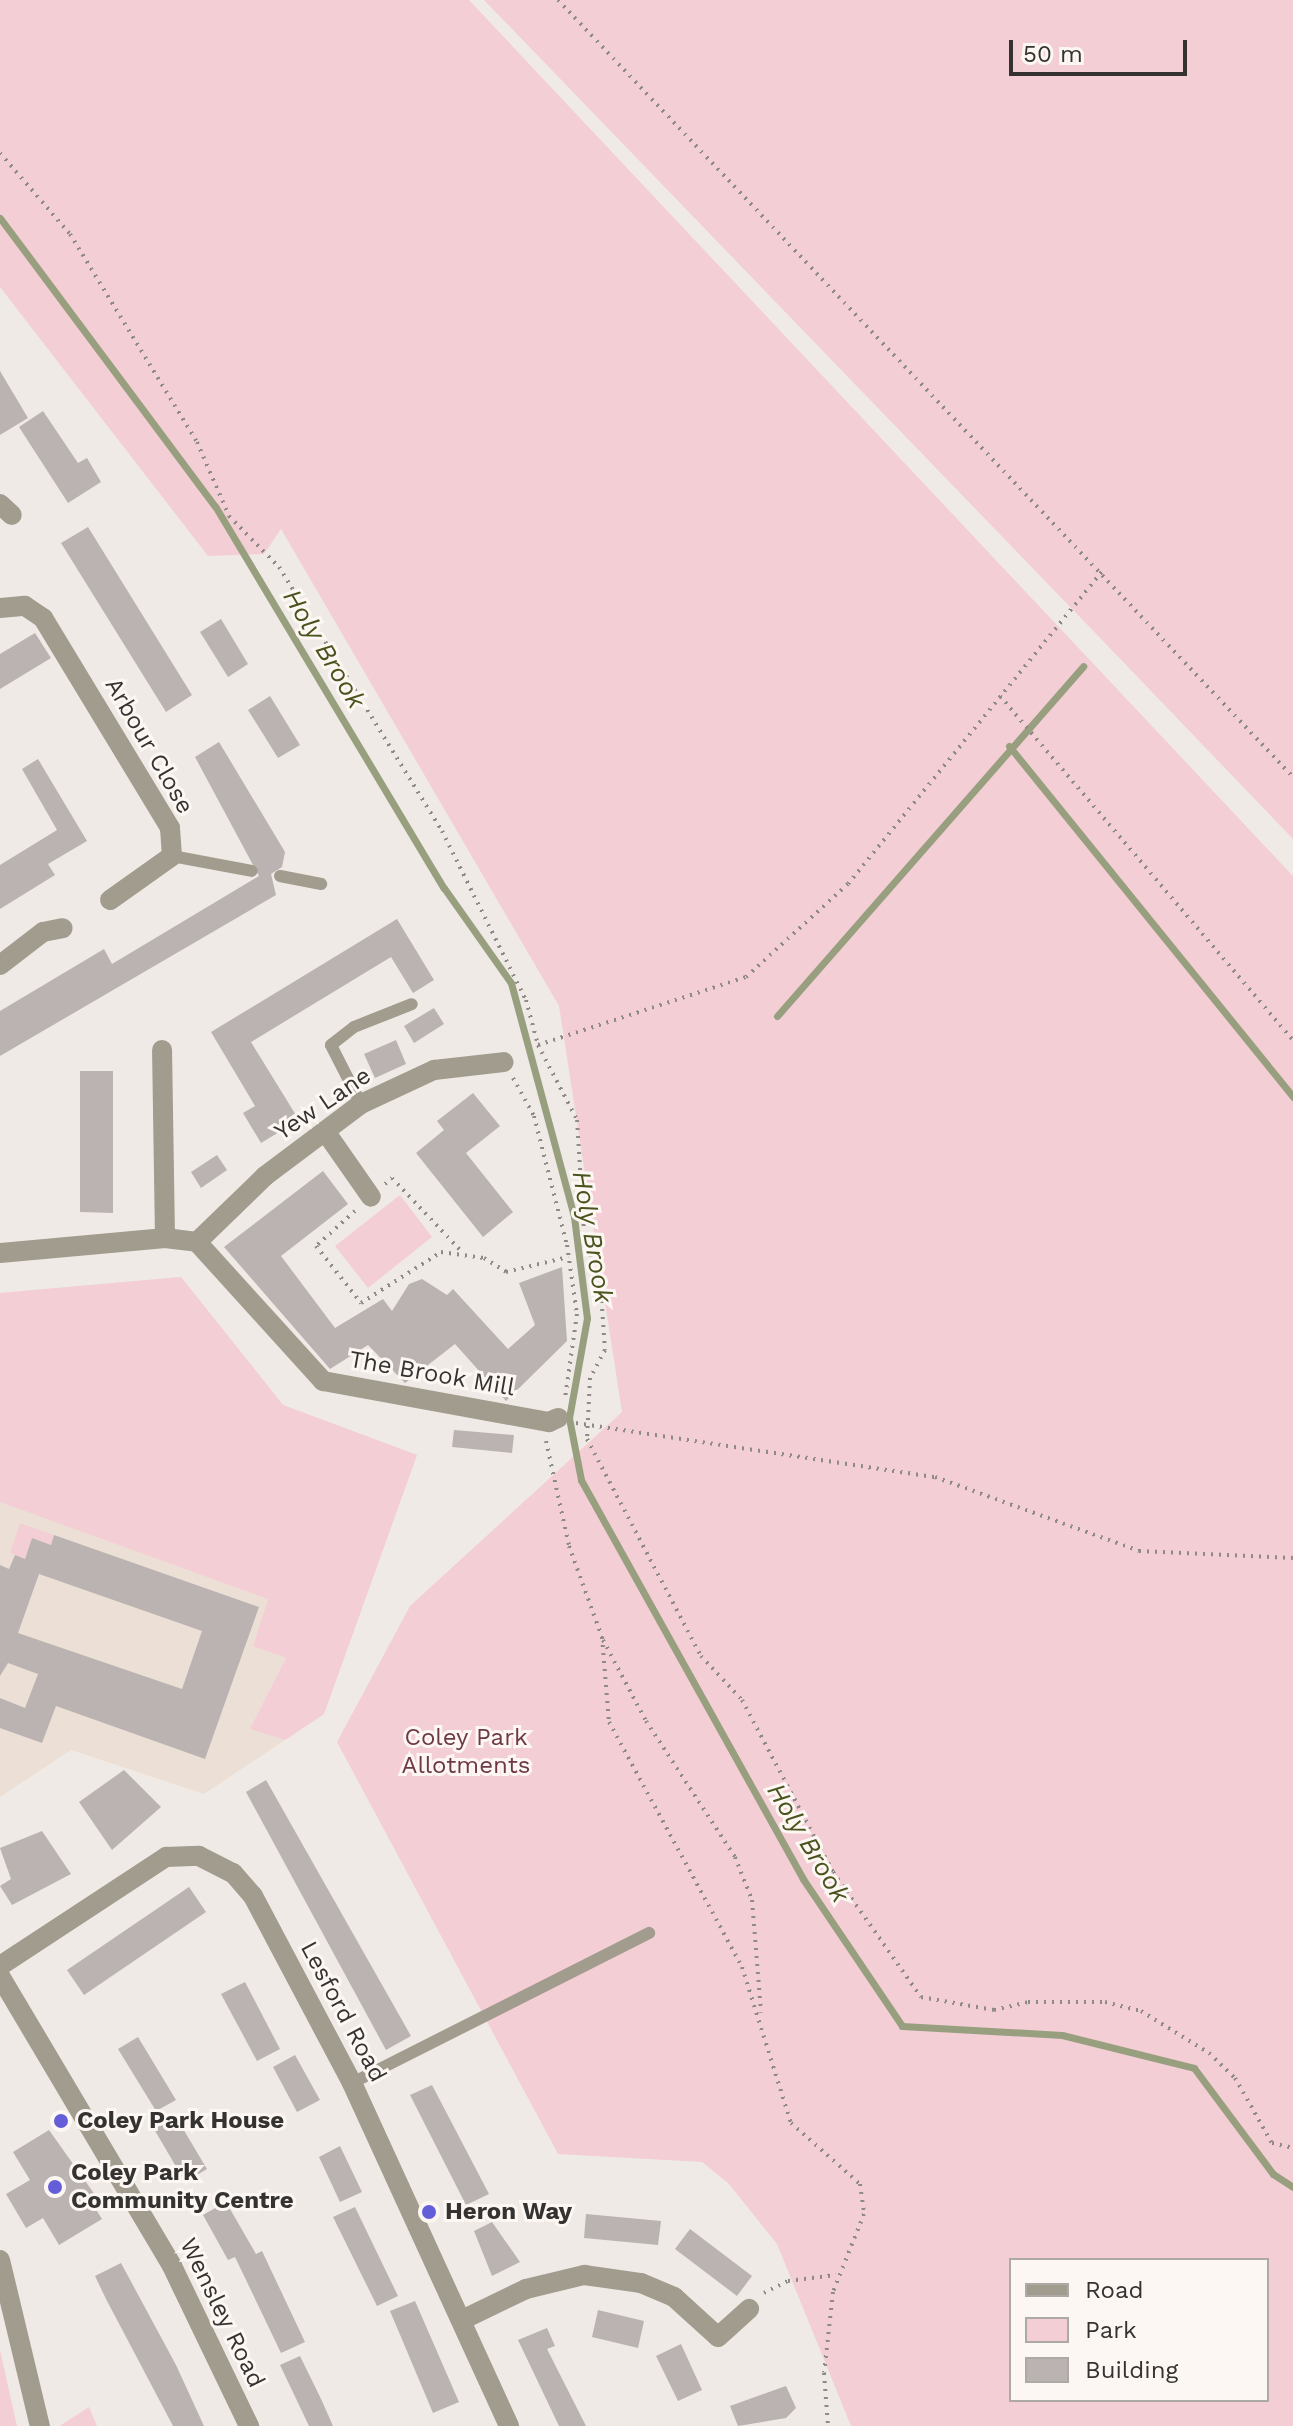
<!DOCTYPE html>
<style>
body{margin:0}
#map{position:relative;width:1293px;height:2426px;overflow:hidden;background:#f0eae6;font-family:"Work Sans",sans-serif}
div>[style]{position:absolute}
.built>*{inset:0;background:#ece0d6}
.green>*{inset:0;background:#f4ced5}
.stream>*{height:7px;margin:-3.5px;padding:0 3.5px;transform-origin:3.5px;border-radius:3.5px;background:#989f7f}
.building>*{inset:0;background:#bab3b1}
.path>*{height:4px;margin-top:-2px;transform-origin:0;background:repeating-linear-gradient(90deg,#8e8a87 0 2px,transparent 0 8px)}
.service>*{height:12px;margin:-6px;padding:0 6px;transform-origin:6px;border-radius:6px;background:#a19c8e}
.minor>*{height:20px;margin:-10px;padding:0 10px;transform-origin:10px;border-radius:10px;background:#a19c8e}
.dots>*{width:22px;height:22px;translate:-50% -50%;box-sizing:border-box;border:4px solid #fdf7f3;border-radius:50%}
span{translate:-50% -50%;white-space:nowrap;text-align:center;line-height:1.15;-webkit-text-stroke:6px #fdf7f3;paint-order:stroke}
.street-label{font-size:24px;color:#353331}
.park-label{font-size:24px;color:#6e3946}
.poi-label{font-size:24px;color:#353331;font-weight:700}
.left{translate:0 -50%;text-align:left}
.water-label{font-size:26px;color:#4a531d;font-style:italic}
.legend{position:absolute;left:1009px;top:2258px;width:260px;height:144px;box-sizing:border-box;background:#fdf7f3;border:2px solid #ada9a5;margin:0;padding:10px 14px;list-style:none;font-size:24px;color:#353331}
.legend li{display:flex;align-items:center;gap:16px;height:40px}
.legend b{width:40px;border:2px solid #ada9a5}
.scale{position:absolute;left:1009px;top:40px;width:178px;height:36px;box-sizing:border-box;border:4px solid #353331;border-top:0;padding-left:10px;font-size:24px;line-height:28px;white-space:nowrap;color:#353331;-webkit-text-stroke:6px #fdf7f3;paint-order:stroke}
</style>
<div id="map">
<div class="built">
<div style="clip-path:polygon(181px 1277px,283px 1405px,417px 1455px,324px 1714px,204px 1794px,71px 1750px,0 1797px,0 1293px)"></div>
</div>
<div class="green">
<div style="clip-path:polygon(evenodd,0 0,469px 0,1293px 876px,1293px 2426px,851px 2426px,777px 2244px,728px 2183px,702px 2162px,558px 2154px,337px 1742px,410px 1606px,622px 1412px,559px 1006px,281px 529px,264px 554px,208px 556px,0 287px,0 0,1011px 2260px,1267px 2260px,1267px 2400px,1011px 2400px,1011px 2260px)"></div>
<div style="clip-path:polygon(484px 0,1293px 0,1293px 839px,1103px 641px)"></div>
<div style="clip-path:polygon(400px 1195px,432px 1237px,368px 1288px,335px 1246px)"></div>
<div style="clip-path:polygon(181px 1277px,283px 1405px,417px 1455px,324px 1714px,285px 1740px,250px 1729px,286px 1658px,253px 1646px,268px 1599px,0 1502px,0 1293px)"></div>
<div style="clip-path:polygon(20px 1523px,54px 1535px,51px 1545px,32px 1538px,25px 1559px,10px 1553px)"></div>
<div style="clip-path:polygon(0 2350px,17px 2426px,0 2426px)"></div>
<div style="clip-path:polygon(89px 2407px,97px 2426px,61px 2426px,61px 2425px)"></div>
</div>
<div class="stream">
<div style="left:0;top:218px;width:359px;rotate:53.3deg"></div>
<div style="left:215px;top:506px;width:445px;rotate:59.1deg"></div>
<div style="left:444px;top:888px;width:116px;rotate:54.8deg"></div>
<div style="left:511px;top:983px;width:242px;rotate:74.9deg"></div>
<div style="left:574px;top:1217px;width:102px;rotate:82.7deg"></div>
<div style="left:587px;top:1318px;width:102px;rotate:100.2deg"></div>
<div style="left:569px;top:1418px;width:63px;rotate:79deg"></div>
<div style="left:581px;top:1480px;width:457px;rotate:60.9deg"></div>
<div style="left:803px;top:1879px;width:177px;rotate:56deg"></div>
<div style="left:902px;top:2026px;width:160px;rotate:3.2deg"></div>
<div style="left:1062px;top:2035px;width:136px;rotate:14deg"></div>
<div style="left:1194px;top:2068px;width:132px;rotate:53.3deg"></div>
<div style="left:1273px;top:2174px;width:24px;rotate:33deg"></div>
<div style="left:1009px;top:746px;width:452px;rotate:51deg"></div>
<div style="left:777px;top:1016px;width:465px;rotate:-48.8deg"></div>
</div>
<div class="building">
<div style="clip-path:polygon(0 371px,28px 418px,0 435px)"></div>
<div style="clip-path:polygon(43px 411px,78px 463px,87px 458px,101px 482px,68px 503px,19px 427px)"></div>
<div style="clip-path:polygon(88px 527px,192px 695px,166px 712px,61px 543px)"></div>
<div style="clip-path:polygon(221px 619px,248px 664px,228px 677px,200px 632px)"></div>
<div style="clip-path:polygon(35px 633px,51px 658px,0 689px,0 654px)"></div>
<div style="clip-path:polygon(270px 696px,300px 745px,278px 758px,248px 710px)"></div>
<div style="clip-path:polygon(219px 742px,285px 852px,282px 867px,271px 874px,276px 895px,0 1056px,0 1011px,104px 949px,112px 964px,259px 876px,195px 757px)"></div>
<div style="clip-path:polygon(38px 759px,87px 841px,48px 864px,55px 875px,0 909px,0 865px,57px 830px,22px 769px)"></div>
<div style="clip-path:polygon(397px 919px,434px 980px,413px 993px,391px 957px,251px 1042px,299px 1120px,261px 1143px,243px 1113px,255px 1106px,211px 1032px)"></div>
<div style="clip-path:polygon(434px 1008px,444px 1024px,414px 1043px,404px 1026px)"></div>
<div style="clip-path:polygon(396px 1040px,406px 1064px,375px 1078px,364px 1054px)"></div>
<div style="clip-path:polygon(80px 1071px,113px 1071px,113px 1213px,80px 1212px)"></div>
<div style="clip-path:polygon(473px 1093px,500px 1126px,466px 1153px,513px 1212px,483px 1237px,416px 1153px,444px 1130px,437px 1121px)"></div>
<div style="clip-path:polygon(217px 1155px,227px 1170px,201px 1188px,191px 1172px)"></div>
<div style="clip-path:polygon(323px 1171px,348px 1204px,281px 1256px,335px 1328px,383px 1299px,392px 1311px,409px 1284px,422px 1279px,447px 1295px,453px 1289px,508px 1349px,535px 1325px,519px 1283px,562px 1267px,567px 1341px,506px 1401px,455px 1344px,405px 1383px,368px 1345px,330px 1369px,224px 1247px)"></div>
<div style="clip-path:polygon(454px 1430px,514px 1435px,512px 1453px,452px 1447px)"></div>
<div style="clip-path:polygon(evenodd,54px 1535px,259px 1607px,205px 1759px,56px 1706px,42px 1743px,0 1728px,0 1698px,25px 1708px,38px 1674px,8px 1663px,0 1676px,0 1565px,9px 1569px,15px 1555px,25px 1559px,32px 1538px,51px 1545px,54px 1535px,39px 1574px,202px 1631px,182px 1689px,18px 1633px,39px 1574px)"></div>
<div style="clip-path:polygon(124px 1770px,161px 1807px,112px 1850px,79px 1802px)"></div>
<div style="clip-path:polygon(266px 1780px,411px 2036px,386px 2050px,246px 1792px)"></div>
<div style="clip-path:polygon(42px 1831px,71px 1874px,12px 1905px,0 1886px,11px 1879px,0 1848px)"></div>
<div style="clip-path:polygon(189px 1887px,206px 1912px,84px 1995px,67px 1970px)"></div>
<div style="clip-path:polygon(245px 1982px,280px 2049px,257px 2061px,221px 1994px)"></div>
<div style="clip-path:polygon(138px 2037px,176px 2100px,156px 2111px,118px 2049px)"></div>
<div style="clip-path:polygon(295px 2055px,320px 2100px,297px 2112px,273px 2067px)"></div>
<div style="clip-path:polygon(432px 2085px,489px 2194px,466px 2205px,410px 2095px)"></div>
<div style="clip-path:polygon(176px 2117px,207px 2169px,185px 2182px,154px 2129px)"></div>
<div style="clip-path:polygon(49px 2130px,98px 2199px,92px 2203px,102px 2219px,59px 2245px,43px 2218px,26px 2228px,6px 2194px,30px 2180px,13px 2152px)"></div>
<div style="clip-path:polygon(340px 2146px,362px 2192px,340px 2202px,319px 2157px)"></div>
<div style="clip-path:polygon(226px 2202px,256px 2254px,262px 2251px,305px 2342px,281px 2353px,235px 2257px,228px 2260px,203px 2215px)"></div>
<div style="clip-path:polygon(355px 2207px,398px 2296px,377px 2306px,333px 2217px)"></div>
<div style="clip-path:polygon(586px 2214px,661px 2221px,658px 2245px,584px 2238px)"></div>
<div style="clip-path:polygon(492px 2222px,520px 2262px,492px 2276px,474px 2231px)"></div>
<div style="clip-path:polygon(690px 2229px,752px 2276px,737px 2296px,675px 2249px)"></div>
<div style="clip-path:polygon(121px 2263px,176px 2365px,204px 2426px,173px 2426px,106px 2299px,95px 2276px)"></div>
<div style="clip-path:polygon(415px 2301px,459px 2402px,433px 2413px,390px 2311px)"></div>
<div style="clip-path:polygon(598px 2310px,644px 2321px,638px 2348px,592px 2337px)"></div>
<div style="clip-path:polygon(547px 2328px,555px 2346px,547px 2349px,586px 2426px,559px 2426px,518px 2340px)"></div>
<div style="clip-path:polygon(681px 2344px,702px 2390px,678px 2401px,656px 2356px)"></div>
<div style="clip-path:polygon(300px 2356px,322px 2401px,333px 2426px,309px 2426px,280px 2365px)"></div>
<div style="clip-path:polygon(786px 2386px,796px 2408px,786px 2418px,738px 2426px,730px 2406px)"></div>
</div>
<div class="path">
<div style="left:558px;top:0;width:1070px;rotate:46.59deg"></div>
<div style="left:0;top:153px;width:107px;rotate:49.2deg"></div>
<div style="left:70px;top:234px;width:244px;rotate:58.6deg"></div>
<div style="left:197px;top:442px;width:81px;rotate:66.6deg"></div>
<div style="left:229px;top:516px;width:71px;rotate:45.6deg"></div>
<div style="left:279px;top:567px;width:310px;rotate:58.3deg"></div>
<div style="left:442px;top:831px;width:189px;rotate:63.6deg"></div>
<div style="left:526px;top:1000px;width:47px;rotate:75.1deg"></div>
<div style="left:538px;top:1045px;width:85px;rotate:62.5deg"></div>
<div style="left:577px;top:1120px;width:112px;rotate:86.4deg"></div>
<div style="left:584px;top:1232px;width:63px;rotate:74.4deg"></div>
<div style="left:601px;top:1293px;width:57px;rotate:86deg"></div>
<div style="left:605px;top:1350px;width:32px;rotate:118deg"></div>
<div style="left:590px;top:1378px;width:61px;rotate:92.8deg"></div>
<div style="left:587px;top:1439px;width:245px;rotate:62.3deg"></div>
<div style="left:701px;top:1656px;width:60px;rotate:47deg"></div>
<div style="left:742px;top:1700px;width:195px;rotate:62.1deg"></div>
<div style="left:833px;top:1872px;width:153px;rotate:54.9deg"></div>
<div style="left:921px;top:1997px;width:74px;rotate:10.1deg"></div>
<div style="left:994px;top:2010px;width:35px;rotate:-13deg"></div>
<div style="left:1028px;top:2002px;width:77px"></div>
<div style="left:1105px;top:2002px;width:37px;rotate:14deg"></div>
<div style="left:1141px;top:2011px;width:80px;rotate:31.7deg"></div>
<div style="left:1209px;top:2053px;width:36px;rotate:44deg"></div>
<div style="left:1235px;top:2078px;width:75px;rotate:60.4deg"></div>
<div style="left:1272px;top:2143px;width:22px;rotate:13deg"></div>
<div style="left:1000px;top:696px;width:452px;rotate:49.6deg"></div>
<div style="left:538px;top:1045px;width:219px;rotate:-18.1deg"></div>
<div style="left:746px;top:977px;width:138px;rotate:-42.4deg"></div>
<div style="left:848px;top:884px;width:403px;rotate:-50.9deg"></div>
<div style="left:513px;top:1078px;width:43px;rotate:61.1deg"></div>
<div style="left:534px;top:1116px;width:133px;rotate:75.7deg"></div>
<div style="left:567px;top:1245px;width:70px;rotate:81.8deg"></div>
<div style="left:577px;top:1314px;width:85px;rotate:98.1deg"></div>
<div style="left:385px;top:1184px;width:9px;rotate:-41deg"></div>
<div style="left:392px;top:1178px;width:102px;rotate:46.6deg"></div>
<div style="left:355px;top:1211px;width:52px;rotate:138.1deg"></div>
<div style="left:316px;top:1246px;width:73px;rotate:51.7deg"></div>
<div style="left:361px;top:1303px;width:95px;rotate:-32.5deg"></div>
<div style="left:441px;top:1252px;width:43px;rotate:7.9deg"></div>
<div style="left:484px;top:1258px;width:26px;rotate:32deg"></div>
<div style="left:506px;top:1272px;width:64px;rotate:-13.6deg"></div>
<div style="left:576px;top:1423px;width:363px;rotate:8.6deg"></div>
<div style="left:935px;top:1477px;width:217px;rotate:19.9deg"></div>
<div style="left:1139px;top:1551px;width:154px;rotate:2.6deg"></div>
<div style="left:546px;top:1441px;width:107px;rotate:77.6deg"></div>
<div style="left:569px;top:1546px;width:97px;rotate:70.1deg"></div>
<div style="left:602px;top:1637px;width:85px;rotate:85.3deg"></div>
<div style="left:609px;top:1722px;width:279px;rotate:61.5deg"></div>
<div style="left:742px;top:1967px;width:164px;rotate:72.6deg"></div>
<div style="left:791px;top:2123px;width:92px;rotate:41.5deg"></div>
<div style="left:860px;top:2184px;width:30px;rotate:82deg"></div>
<div style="left:864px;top:2214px;width:84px;rotate:111.7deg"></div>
<div style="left:833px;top:2292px;width:81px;rotate:96.3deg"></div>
<div style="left:824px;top:2373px;width:53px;rotate:85.7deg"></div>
<div style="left:603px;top:1640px;width:92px;rotate:62deg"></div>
<div style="left:646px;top:1721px;width:163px;rotate:56.8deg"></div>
<div style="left:735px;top:1857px;width:46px;rotate:68.4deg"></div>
<div style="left:752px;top:1900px;width:113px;rotate:85.4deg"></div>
<div style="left:764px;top:2293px;width:27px;rotate:-27deg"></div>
<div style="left:788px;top:2281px;width:48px;rotate:-7.1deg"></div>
</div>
<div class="service">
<div style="left:172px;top:856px;width:81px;rotate:10.6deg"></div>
<div style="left:280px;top:876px;width:42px;rotate:11deg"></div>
<div style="left:361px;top:1104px;width:66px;rotate:-117deg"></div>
<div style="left:331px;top:1045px;width:29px;rotate:-38deg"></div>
<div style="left:354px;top:1027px;width:62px;rotate:-21.6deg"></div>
<div style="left:352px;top:2083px;width:333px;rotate:-26.8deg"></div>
</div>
<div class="minor">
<div style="left:0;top:504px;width:16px;rotate:43deg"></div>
<div style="left:0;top:608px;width:25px;rotate:-5deg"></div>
<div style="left:25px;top:606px;width:22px;rotate:34deg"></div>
<div style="left:43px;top:618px;width:245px;rotate:58.8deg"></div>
<div style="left:170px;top:828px;width:28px;rotate:86deg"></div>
<div style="left:172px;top:856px;width:76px;rotate:144.6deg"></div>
<div style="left:0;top:965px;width:54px;rotate:-37.5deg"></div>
<div style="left:43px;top:932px;width:20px;rotate:-11deg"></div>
<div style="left:325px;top:1131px;width:80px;rotate:55.1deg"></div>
<div style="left:165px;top:1238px;width:32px;rotate:7deg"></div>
<div style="left:197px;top:1242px;width:188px;rotate:47.8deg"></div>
<div style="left:323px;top:1381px;width:230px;rotate:10.3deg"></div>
<div style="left:549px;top:1422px;width:10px;rotate:-24deg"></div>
<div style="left:197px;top:1242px;width:95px;rotate:-44.1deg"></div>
<div style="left:265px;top:1176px;width:120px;rotate:-36.9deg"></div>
<div style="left:361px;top:1104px;width:81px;rotate:-25deg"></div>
<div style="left:434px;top:1070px;width:70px;rotate:-6.5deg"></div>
<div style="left:0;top:1253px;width:166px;rotate:-5.2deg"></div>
<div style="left:165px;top:1238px;width:188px;rotate:-90.9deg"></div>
<div style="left:0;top:1966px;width:199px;rotate:-33.3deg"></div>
<div style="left:166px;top:1857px;width:33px;rotate:-2deg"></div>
<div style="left:199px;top:1856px;width:38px;rotate:27deg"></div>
<div style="left:233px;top:1873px;width:30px;rotate:49deg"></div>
<div style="left:253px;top:1896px;width:212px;rotate:62.1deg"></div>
<div style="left:352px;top:2083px;width:377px;rotate:65.4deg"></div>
<div style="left:0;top:1976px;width:337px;rotate:59.3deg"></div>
<div style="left:172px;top:2266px;width:178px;rotate:64.3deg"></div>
<div style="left:0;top:2260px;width:171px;rotate:76.5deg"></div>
<div style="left:464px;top:2319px;width:69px;rotate:-25.8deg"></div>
<div style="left:526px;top:2289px;width:60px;rotate:-13.6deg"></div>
<div style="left:584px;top:2275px;width:58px;rotate:8deg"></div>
<div style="left:641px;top:2283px;width:36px;rotate:23deg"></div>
<div style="left:674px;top:2297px;width:59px;rotate:42.3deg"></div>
<div style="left:718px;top:2337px;width:42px;rotate:-42.1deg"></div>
</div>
<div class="dots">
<div style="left:61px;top:2121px;background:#645fd9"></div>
<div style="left:55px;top:2187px;background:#645fd9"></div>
<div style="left:429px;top:2212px;background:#645fd9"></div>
</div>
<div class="street-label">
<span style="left:149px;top:746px;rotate:60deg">Arbour Close</span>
<span style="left:323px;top:1104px;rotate:-34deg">Yew Lane</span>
<span style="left:432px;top:1374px;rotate:10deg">The Brook Mill</span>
<span style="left:343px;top:2012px;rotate:62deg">Lesford Road</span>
<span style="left:222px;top:2313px;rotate:64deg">Wensley Road</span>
</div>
<div class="park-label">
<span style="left:466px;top:1752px">Coley Park<br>Allotments</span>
</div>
<div class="poi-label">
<span class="left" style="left:77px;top:2121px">Coley Park House</span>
<span class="left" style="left:71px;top:2187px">Coley Park<br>Community Centre</span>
<span class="left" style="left:445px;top:2212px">Heron Way</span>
</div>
<div class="water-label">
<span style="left:324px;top:649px;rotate:59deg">Holy Brook</span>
<span style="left:592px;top:1237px;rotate:80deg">Holy Brook</span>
<span style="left:808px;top:1843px;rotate:59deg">Holy Brook</span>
</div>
<ul class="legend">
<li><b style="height:10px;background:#a19c8e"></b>Road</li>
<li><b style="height:22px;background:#f4ced5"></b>Park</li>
<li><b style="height:22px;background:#bab3b1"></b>Building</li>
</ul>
<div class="scale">50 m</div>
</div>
